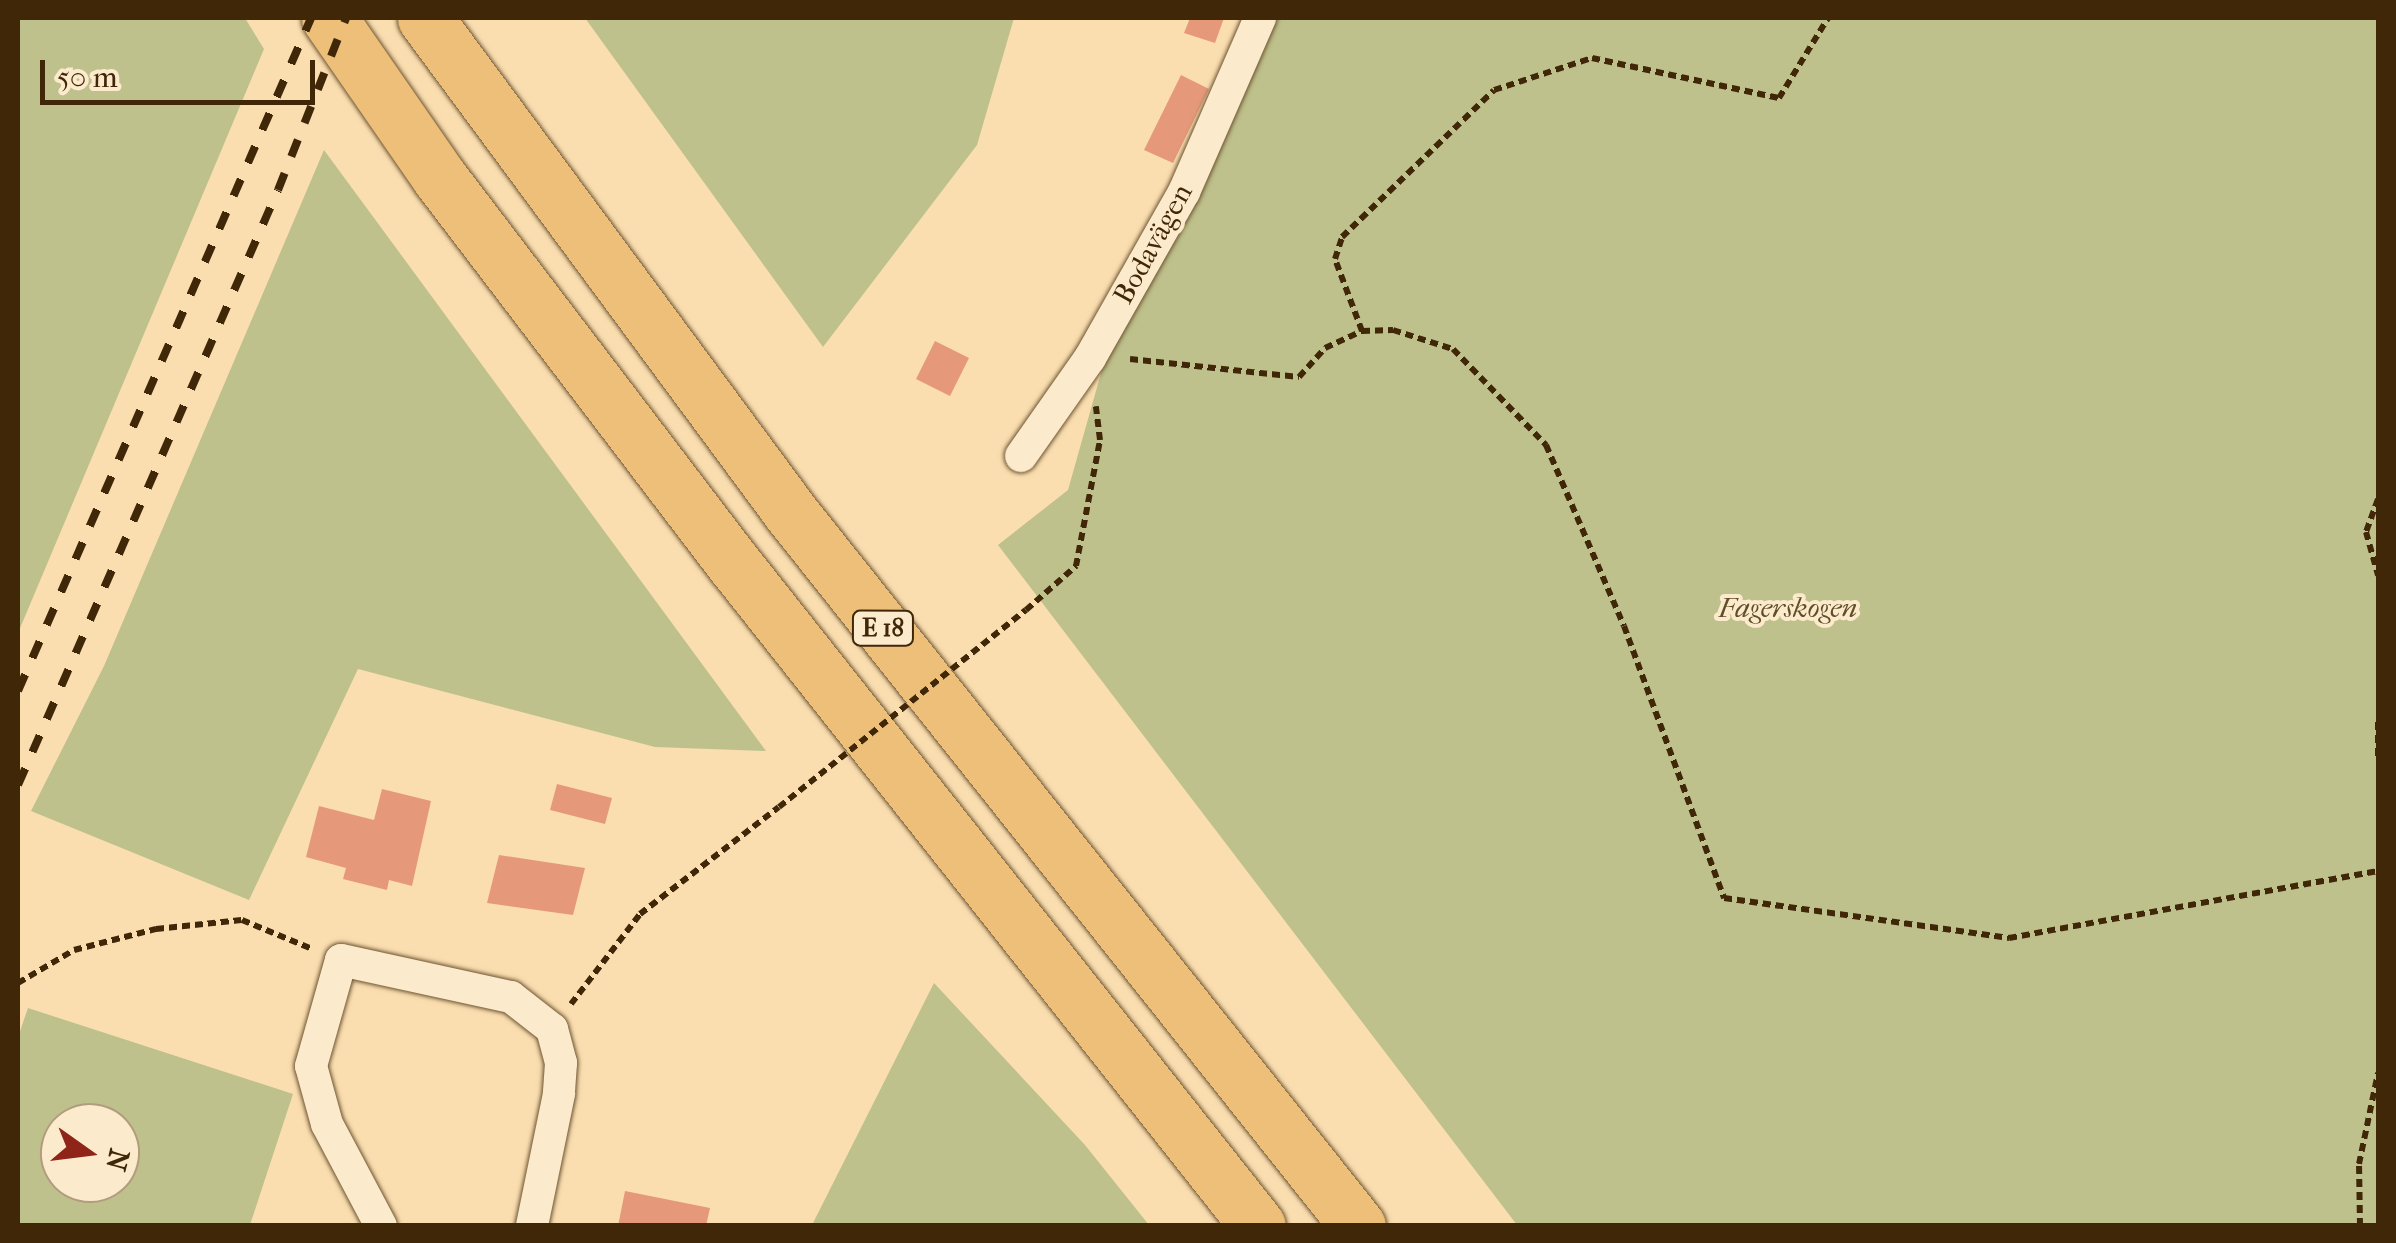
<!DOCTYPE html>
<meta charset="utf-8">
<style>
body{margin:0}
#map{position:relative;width:2396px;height:1243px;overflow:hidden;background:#fadeb0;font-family:"IM FELL French Canon",serif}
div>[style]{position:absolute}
.green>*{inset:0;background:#bec18c}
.building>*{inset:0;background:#e6997a}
.path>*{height:6px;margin-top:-3px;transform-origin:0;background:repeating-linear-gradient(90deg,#402708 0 8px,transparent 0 13px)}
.roads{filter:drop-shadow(0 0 2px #6e5532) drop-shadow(0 0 2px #6e5532)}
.minor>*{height:32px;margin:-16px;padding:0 16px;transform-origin:16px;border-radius:16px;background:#fceacc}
.motorway>*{height:55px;margin:-27.5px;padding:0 27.5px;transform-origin:27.5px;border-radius:27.5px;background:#edbf78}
.rail>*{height:8px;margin-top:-4px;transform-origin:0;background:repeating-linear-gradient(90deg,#402708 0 18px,transparent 0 36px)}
.path-bridge>*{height:6px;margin-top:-3px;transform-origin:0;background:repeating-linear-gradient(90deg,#402708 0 8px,transparent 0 13px)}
span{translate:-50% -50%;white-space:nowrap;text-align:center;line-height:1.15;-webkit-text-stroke:8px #fceacc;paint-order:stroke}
.shield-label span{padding:2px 8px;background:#fceacc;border:2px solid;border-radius:8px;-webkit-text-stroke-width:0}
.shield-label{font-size:25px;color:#402708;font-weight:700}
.street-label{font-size:28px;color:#402708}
.park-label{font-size:28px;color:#604e29;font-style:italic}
.frame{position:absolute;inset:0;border:20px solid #402708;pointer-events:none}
.north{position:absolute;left:40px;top:1103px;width:100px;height:100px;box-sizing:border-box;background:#fceacc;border:2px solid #b19c7e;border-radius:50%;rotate:104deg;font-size:28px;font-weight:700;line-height:40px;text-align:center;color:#402708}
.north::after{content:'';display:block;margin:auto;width:35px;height:45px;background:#8f2418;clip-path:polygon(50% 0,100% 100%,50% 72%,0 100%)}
.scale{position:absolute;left:40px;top:60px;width:275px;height:45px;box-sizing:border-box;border:5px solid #402708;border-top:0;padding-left:12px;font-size:30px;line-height:35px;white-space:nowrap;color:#402708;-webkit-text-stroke:8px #fceacc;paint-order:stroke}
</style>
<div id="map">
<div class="green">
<div style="clip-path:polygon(18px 18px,245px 18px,264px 49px,18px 633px)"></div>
<div style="clip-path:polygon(585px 18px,1014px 18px,977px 145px,823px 347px)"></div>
<div style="clip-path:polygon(1273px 18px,2378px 18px,2378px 1225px,1517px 1225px,998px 545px,1068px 490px,1103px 366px)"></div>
<div style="clip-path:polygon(324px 150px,766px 751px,655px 747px,358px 669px,249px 900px,31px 811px,104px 666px)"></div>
<div style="clip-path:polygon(934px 983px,1085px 1145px,1149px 1225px,812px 1225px)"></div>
<div style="clip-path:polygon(evenodd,28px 1008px,293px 1094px,250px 1225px,18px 1225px,18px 1037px,28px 1008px,60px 1123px,120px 1123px,120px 1183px,60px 1183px,60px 1123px)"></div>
</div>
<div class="building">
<div style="clip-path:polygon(1190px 18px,1224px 18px,1215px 43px,1184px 33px)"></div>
<div style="clip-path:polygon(1181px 75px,1209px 89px,1173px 163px,1144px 150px)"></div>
<div style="clip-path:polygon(935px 341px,969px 358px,950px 396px,916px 379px)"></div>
<div style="clip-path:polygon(557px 784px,612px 798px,605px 824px,550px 810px)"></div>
<div style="clip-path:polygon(382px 789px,431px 801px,412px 886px,389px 880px,387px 890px,343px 879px,346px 868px,306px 857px,319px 806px,374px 820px)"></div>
<div style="clip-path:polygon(499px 855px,585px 868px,573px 915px,487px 903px)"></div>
<div style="clip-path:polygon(625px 1191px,710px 1208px,706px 1226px,618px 1226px)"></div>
</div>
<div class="path">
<div style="left:1362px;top:331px;width:77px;rotate:-110.6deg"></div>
<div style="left:1335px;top:259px;width:23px;rotate:-72deg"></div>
<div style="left:1342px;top:237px;width:211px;rotate:-44deg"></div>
<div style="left:1494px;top:90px;width:103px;rotate:-18.1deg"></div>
<div style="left:1592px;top:58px;width:191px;rotate:12.1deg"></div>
<div style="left:1779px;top:98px;width:94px;rotate:-58.5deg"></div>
<div style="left:1130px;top:359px;width:170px;rotate:6.1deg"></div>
<div style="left:1299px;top:377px;width:39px;rotate:-48deg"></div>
<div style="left:1325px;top:348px;width:41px;rotate:-24.7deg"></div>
<div style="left:1362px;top:331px;width:31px;rotate:-2deg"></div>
<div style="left:1393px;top:330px;width:63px;rotate:17.6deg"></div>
<div style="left:1453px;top:349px;width:134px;rotate:45.9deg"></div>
<div style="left:1546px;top:445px;width:197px;rotate:66.7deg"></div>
<div style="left:1624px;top:626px;width:290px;rotate:69.8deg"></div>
<div style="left:1724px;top:898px;width:288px;rotate:8deg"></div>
<div style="left:2009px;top:938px;width:375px;rotate:-10.3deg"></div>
<div style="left:2378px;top:499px;width:35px;rotate:110deg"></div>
<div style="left:2366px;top:532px;width:45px;rotate:74.4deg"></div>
<div style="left:1026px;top:610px;width:67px;rotate:-41.3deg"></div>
<div style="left:1076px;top:566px;width:128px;rotate:-79.2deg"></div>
<div style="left:1100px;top:440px;width:34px;rotate:-97deg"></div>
<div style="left:2378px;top:722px;width:36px;rotate:90deg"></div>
<div style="left:18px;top:983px;width:65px;rotate:-30.5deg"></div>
<div style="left:74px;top:950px;width:85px;rotate:-14.4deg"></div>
<div style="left:156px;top:929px;width:86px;rotate:-6deg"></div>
<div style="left:242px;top:920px;width:76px;rotate:22.5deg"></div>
<div style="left:571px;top:1004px;width:113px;rotate:-52.5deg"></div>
<div style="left:640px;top:914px;width:175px;rotate:-37.6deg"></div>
<div style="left:2360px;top:1226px;width:62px;rotate:-90.9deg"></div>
<div style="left:2359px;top:1164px;width:93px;rotate:-78.2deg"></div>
</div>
<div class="roads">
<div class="minor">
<div style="left:1021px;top:456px;width:120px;rotate:-54.9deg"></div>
<div style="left:1090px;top:358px;width:191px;rotate:-60.5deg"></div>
<div style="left:1184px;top:192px;width:190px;rotate:-66.4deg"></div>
<div style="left:381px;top:1226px;width:115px;rotate:-117.9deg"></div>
<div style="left:327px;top:1124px;width:60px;rotate:-105.4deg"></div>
<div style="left:311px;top:1066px;width:110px;rotate:-74.2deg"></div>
<div style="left:341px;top:960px;width:174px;rotate:12.3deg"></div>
<div style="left:511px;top:997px;width:52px;rotate:38deg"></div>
<div style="left:552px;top:1029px;width:35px;rotate:75deg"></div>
<div style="left:561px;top:1063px;width:31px;rotate:94deg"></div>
<div style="left:559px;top:1094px;width:135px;rotate:101.6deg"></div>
</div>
<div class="motorway">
<div style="left:329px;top:18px;width:193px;rotate:55.3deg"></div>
<div style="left:439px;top:177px;width:487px;rotate:52.7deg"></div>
<div style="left:734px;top:564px;width:844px;rotate:51.64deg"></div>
<div style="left:425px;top:18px;width:616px;rotate:53.52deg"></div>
<div style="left:791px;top:513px;width:911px;rotate:51.51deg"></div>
</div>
</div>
<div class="rail">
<div style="left:18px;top:691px;width:734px;rotate:-66.47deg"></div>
<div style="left:18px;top:785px;width:649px;rotate:-66.4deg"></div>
<div style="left:278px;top:190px;width:185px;rotate:-68.4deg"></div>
</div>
<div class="path-bridge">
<div style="left:779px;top:807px;width:316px;rotate:-38.6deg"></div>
</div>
<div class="shield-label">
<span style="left:883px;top:628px">E 18</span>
</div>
<div class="street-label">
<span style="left:1153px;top:244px;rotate:-61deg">Bodavägen</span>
</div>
<div class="park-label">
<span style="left:1788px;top:608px">Fagerskogen</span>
</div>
<div class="frame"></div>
<div class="north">N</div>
<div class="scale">50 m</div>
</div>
